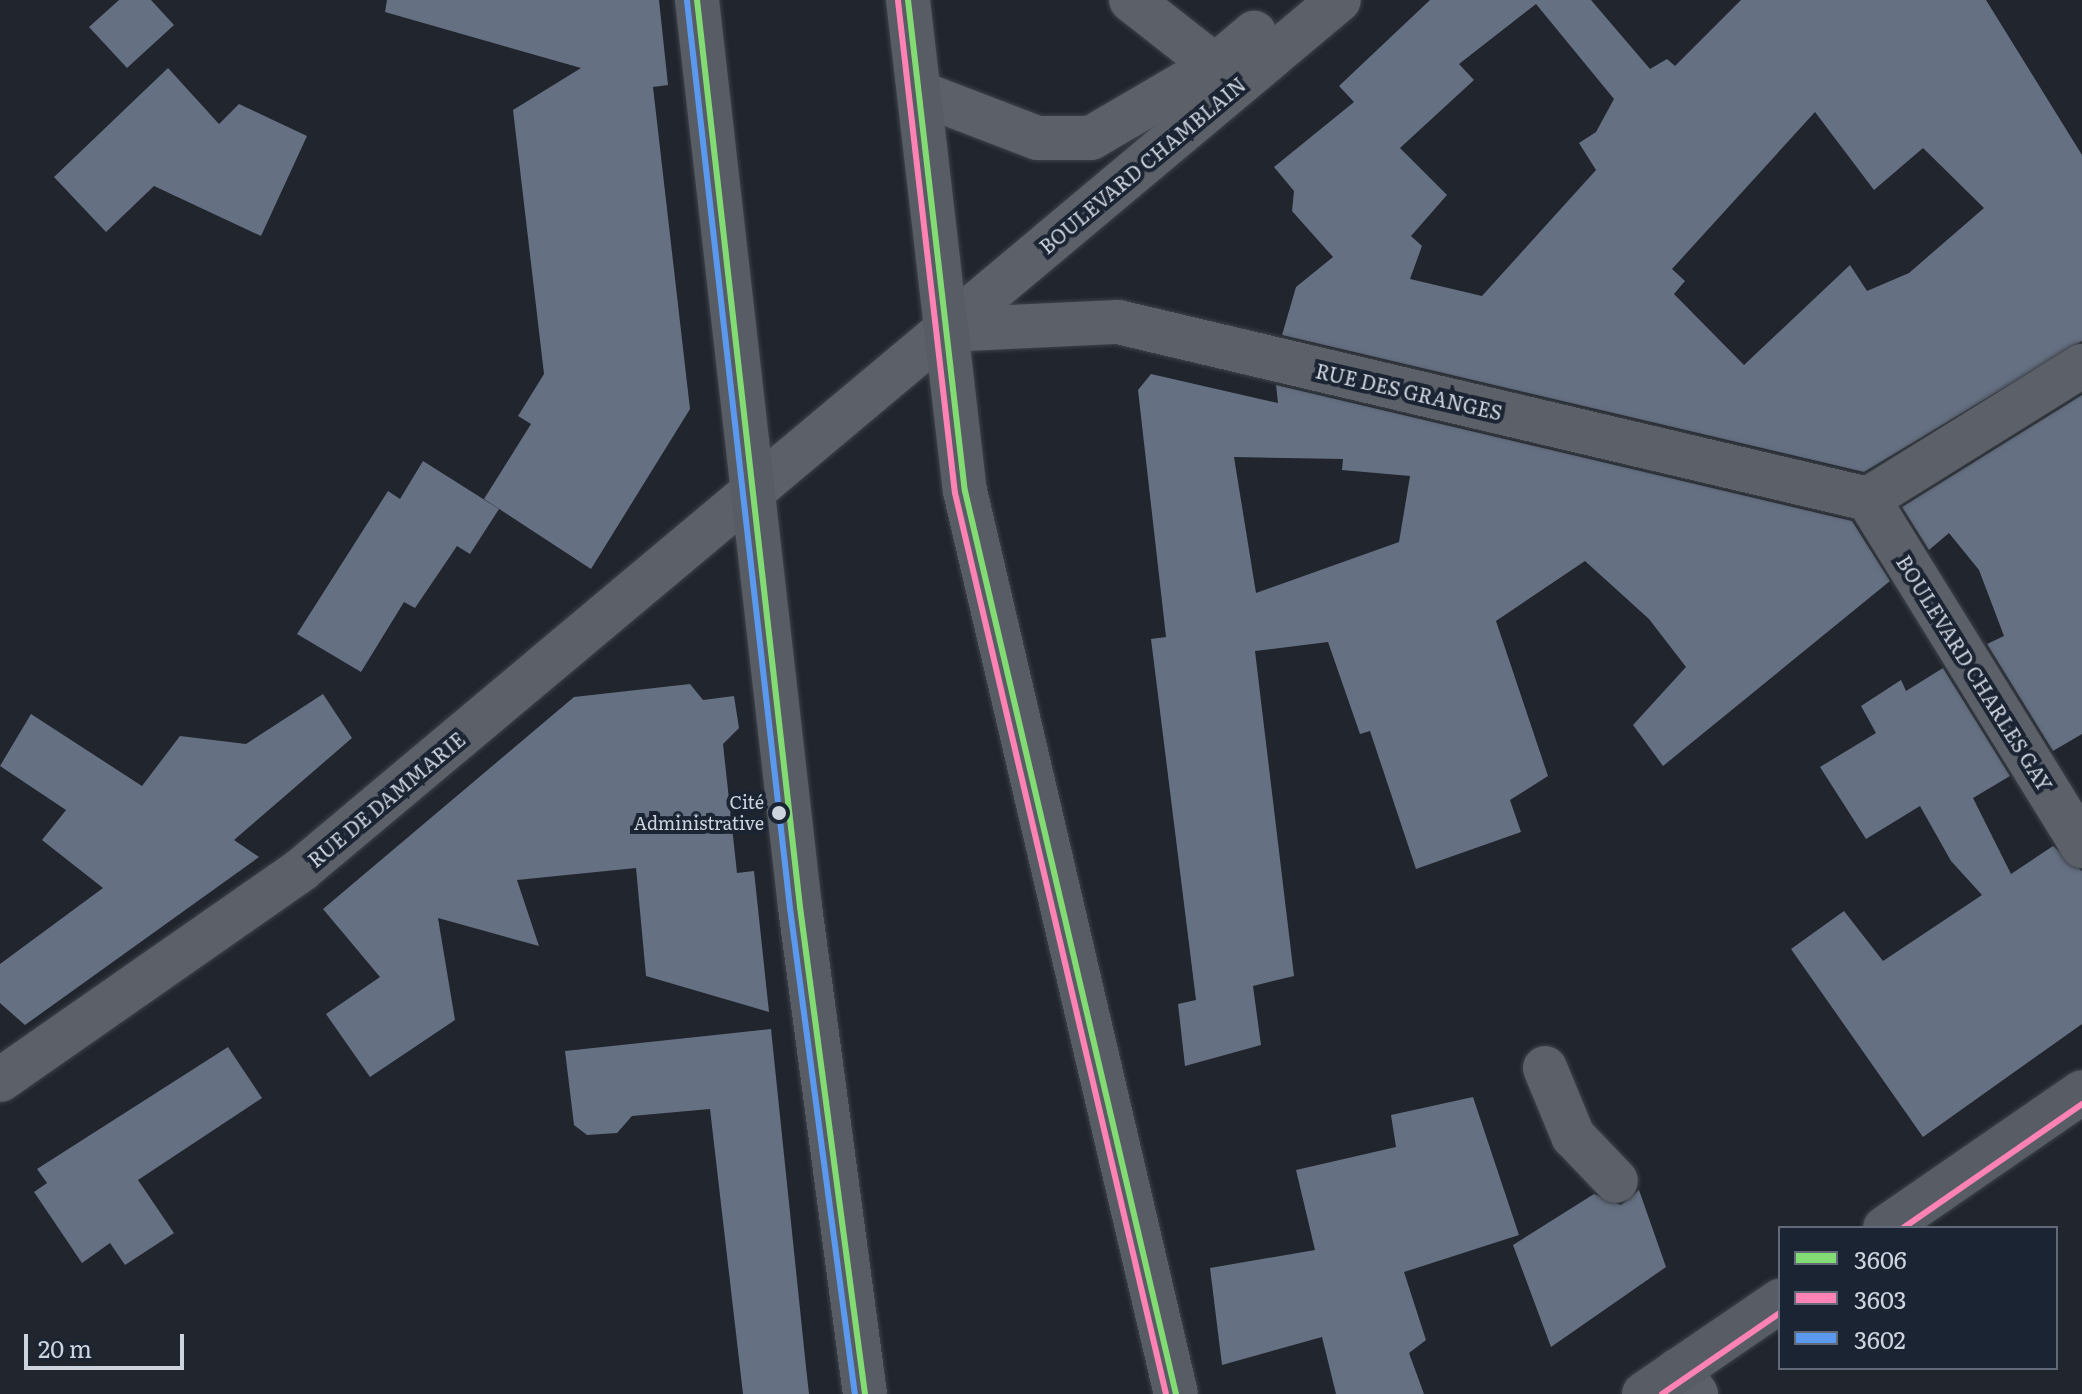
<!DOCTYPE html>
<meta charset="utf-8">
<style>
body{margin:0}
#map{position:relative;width:2082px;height:1394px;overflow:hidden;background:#21252d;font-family:Literata,serif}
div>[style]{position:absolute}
.building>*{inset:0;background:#657082}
.roads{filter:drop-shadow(0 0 2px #3d4249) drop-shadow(0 0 2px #3d4249)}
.minor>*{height:44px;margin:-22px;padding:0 22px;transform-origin:22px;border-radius:22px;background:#5c6068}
.major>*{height:44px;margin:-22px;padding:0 22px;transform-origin:22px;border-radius:22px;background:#575c65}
.bus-1>*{height:6px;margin:-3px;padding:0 3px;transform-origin:3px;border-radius:3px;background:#82dc73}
.bus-2>*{height:6px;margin:-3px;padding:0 3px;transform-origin:3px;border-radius:3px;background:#ff82b4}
.bus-3>*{height:6px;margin:-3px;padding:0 3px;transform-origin:3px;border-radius:3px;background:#5a99ee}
.dots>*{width:22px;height:22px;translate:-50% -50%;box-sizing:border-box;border:4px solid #1b2433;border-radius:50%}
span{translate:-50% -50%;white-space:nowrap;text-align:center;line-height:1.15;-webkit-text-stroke:8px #1b2433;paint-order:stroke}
.bus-label{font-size:18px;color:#cdd4de}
.right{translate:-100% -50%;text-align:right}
.street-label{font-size:20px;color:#cdd4de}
.legend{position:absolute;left:1778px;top:1226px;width:280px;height:144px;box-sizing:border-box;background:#1b2433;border:2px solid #626a77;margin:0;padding:10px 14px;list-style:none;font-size:24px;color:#cdd4de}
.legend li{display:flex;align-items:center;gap:16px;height:40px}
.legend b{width:40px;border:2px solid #626a77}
.scale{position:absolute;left:24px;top:1334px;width:160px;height:36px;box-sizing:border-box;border:4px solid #cdd4de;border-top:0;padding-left:10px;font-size:24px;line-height:28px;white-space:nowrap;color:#cdd4de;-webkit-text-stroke:6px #1b2433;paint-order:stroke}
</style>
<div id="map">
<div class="building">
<div style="clip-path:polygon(119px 0,151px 0,174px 25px,127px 68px,89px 27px)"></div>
<div style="clip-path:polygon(387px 0,659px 0,668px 85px,653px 87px,690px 409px,591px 569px,484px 499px,531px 424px,518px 416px,544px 374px,513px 110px,581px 68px,385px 12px)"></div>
<div style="clip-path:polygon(evenodd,1430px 0,1591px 0,1650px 69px,1667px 59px,1675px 66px,1741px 0,1986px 0,2082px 155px,2082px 341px,1864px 472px,1282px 335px,1296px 287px,1333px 257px,1292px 211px,1294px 191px,1274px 167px,1354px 102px,1339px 86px,1430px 0,1536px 4px,1614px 99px,1596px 132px,1579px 143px,1596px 170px,1482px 296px,1410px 279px,1422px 246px,1411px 236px,1447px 195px,1400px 148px,1474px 80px,1459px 64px,1536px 4px,1430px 0,1815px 112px,1874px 190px,1923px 148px,1984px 208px,1909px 273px,1867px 291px,1850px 265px,1744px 365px,1674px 294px,1685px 281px,1672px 269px,1815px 112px)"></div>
<div style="clip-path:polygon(168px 68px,219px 124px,239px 104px,307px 136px,261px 236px,154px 186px,106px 232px,54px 177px)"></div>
<div style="clip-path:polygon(evenodd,1151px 374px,1278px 403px,1276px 385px,1852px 521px,1890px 581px,1663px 766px,1633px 725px,1686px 667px,1649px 619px,1585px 561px,1496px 621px,1548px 776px,1510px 800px,1521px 832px,1416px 869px,1370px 731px,1360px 734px,1328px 642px,1255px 651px,1294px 976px,1253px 986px,1261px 1045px,1185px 1066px,1178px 1004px,1196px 1000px,1151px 639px,1166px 637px,1138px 390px,1151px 374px,1234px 457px,1343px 459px,1342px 470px,1410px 476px,1399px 542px,1256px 593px,1234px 457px)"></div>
<div style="clip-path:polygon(2082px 395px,2082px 734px,2053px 751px,1987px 644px,2004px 636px,1979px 570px,1949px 533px,1929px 550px,1902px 507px)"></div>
<div style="clip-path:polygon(423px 461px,499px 509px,470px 554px,457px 546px,415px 608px,404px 602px,361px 672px,297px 634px,388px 491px,400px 499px)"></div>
<div style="clip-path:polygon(1943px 668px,2010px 776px,1973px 798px,2011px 874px,2053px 846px,2082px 871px,2082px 1024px,1923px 1137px,1791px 949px,1844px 911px,1883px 961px,1982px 895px,1951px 861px,1920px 806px,1866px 839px,1820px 767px,1876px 733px,1861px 706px,1901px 680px,1906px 691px)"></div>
<div style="clip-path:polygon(690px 684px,703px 700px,734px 696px,739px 728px,723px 744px,737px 873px,754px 871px,769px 1012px,646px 976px,636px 868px,517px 880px,539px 946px,438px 918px,455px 1020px,370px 1077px,326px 1014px,380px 977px,323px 909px,574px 697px)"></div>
<div style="clip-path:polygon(323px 694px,352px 738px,234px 840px,259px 857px,25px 1025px,0 1003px,0 964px,103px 888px,42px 840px,66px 810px,0 766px,31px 714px,142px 786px,180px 736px,246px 744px)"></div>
<div style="clip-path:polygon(771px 1029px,806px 1367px,809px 1394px,743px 1394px,710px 1109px,632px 1116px,617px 1133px,587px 1135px,574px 1125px,565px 1051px)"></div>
<div style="clip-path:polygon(228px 1047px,262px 1098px,138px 1180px,174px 1233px,125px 1265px,110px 1243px,82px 1263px,34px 1192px,47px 1183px,37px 1169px)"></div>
<div style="clip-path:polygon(1473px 1097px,1519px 1235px,1404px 1272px,1426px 1340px,1409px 1353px,1424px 1394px,1336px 1394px,1322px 1337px,1222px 1365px,1210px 1268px,1315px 1250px,1296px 1170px,1396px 1147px,1391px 1115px)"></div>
<div style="clip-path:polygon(1639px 1190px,1666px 1267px,1551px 1347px,1513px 1245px,1594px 1194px,1621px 1205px)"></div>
</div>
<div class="roads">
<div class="minor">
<div style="left:1131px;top:0;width:135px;rotate:38.1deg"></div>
<div style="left:920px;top:93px;width:125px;rotate:21deg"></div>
<div style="left:1037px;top:138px;width:54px"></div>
<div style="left:1091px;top:138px;width:145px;rotate:-30.3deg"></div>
<div style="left:1216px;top:65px;width:50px;rotate:-40.1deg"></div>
<div style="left:946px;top:330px;width:172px;rotate:-2.7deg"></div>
<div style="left:1118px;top:322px;width:771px;rotate:13.28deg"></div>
<div style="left:1868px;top:499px;width:408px;rotate:58.3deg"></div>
<div style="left:1868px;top:499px;width:252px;rotate:-31.9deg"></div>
<div style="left:1545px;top:1068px;width:74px;rotate:67.6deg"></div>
<div style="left:1573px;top:1136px;width:62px;rotate:46.3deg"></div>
<div style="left:0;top:1080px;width:367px;rotate:-34.9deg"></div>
<div style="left:301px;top:870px;width:1354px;rotate:-39.97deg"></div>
<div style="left:1678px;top:1370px;width:30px;rotate:53deg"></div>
</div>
<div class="major">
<div style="left:697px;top:0;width:913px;rotate:83.52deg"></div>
<div style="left:800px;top:907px;width:491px;rotate:82.4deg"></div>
<div style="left:908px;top:0;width:494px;rotate:83.4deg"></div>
<div style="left:965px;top:491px;width:927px;rotate:76.85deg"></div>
<div style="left:1885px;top:1228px;width:239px;rotate:-34.6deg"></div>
<div style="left:1644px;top:1394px;width:165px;rotate:-34.4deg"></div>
</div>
</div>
<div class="bus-1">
<div style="left:697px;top:0;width:913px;rotate:83.52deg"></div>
<div style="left:800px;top:907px;width:491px;rotate:82.4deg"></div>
<div style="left:908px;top:0;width:494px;rotate:83.4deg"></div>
<div style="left:965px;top:491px;width:927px;rotate:76.85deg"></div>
</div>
<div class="bus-2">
<div style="left:898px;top:1px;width:495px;rotate:83.4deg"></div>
<div style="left:955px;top:493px;width:925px;rotate:76.82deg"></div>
<div style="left:1903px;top:1228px;width:218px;rotate:-34.7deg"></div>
<div style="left:1662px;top:1394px;width:143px;rotate:-34.5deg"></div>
</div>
<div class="bus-3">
<div style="left:687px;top:1px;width:913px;rotate:83.52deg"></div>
<div style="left:790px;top:908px;width:490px;rotate:82.4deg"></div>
</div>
<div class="dots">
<div style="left:779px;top:813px;background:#cdd4de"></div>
</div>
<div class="bus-label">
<span class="right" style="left:764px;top:813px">Cité<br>Administrative</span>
</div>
<div class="street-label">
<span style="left:1142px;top:165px;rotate:-40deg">BOULEVARD CHAMBLAIN</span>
<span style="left:1409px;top:391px;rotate:13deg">RUE DES GRANGES</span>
<span style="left:1975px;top:673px;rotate:58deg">BOULEVARD CHARLES GAY</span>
<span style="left:386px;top:799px;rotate:-40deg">RUE DE DAMMARIE</span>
</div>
<ul class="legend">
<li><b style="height:10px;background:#82dc73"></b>3606</li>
<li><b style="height:10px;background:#ff82b4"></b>3603</li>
<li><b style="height:10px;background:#5a99ee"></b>3602</li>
</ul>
<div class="scale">20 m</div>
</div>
